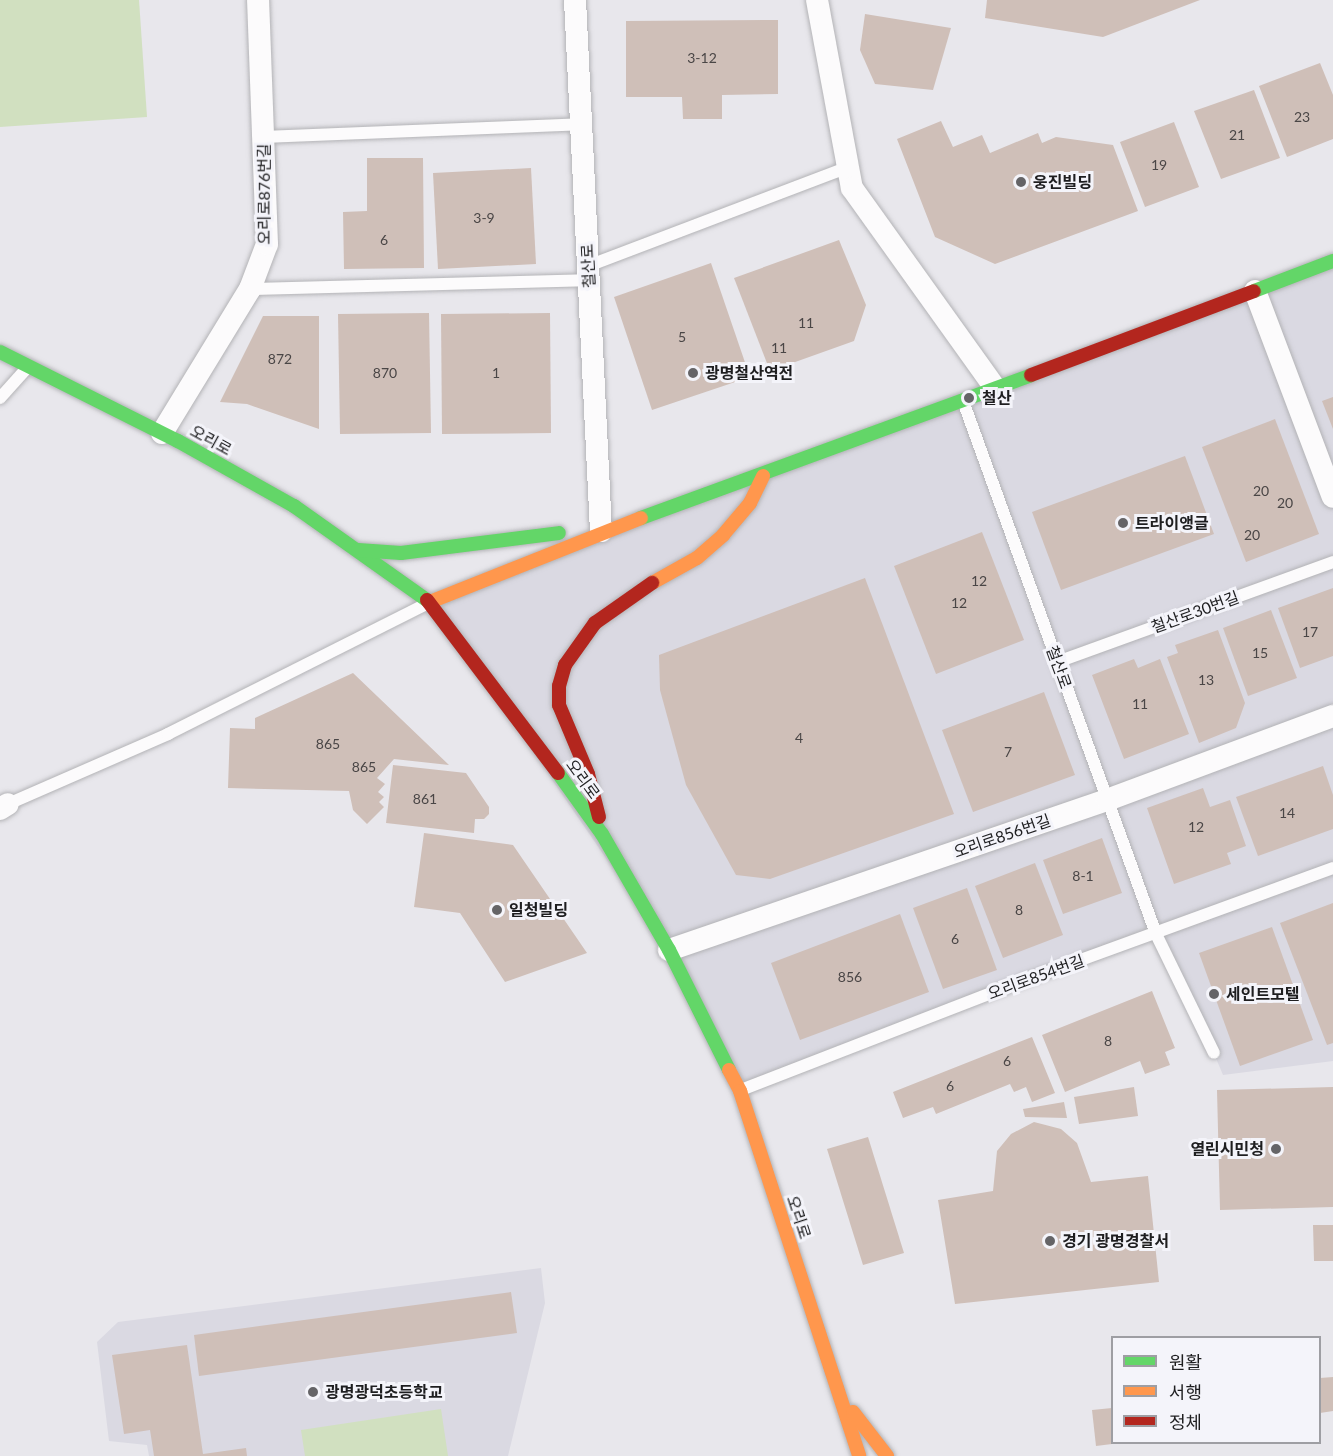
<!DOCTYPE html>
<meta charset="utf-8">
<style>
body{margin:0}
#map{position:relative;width:1333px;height:1456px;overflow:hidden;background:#e8e7ec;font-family:Lato,"Noto Sans KR",sans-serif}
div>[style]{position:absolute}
.built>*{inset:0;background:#dad9e2}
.green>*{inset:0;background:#d1e0c0}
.building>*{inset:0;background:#cfbfb8}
.roads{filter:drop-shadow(0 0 2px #b3b3b6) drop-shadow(0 0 2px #b3b3b6)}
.lane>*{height:12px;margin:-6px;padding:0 6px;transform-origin:6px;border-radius:6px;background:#fcfbfc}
.street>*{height:22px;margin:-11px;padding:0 11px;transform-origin:11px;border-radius:11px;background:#fcfbfc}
.fast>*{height:14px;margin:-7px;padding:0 7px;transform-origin:7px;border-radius:7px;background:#63d668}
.slow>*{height:14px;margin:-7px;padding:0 7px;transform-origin:7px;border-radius:7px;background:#ff974d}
.jam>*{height:14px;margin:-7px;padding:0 7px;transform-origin:7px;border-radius:7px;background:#b3261e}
.dots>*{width:16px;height:16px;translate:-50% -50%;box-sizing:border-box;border:3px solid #f4f4fa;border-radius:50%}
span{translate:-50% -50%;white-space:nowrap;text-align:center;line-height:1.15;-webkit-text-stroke:6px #f4f4fa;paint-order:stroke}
.number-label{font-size:14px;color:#4a4646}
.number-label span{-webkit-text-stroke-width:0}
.poi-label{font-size:16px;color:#1e1e20;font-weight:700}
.left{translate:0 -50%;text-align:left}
.right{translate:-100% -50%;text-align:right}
.street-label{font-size:16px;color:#1e1e20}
.legend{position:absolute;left:1111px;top:1336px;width:210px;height:108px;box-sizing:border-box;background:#f4f4fa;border:2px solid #9e9ea3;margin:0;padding:8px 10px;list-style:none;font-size:18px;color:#1e1e20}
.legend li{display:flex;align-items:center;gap:12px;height:30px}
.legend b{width:30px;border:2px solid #9e9ea3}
</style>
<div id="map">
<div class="built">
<div style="clip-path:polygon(1333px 261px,1333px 1061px,1223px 1075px,1179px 970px,1155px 934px,740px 1091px,669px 950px,430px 602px)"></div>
<div style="clip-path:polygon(541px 1268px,545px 1303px,508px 1456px,149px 1456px,147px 1445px,109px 1441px,97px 1342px,118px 1322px)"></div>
</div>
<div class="green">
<div style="clip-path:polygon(0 0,139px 0,147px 117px,0 127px)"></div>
<div style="clip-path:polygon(441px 1409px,448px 1456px,305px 1456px,301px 1430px)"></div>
</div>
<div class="building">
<div style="clip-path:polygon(987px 0,1200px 0,1103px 37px,985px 18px)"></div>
<div style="clip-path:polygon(865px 14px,951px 28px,933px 90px,875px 84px,860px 50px)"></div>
<div style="clip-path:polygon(778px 20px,778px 94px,722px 95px,722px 119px,683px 119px,682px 97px,626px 97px,626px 21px)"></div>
<div style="clip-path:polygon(1320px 63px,1333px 95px,1333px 139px,1287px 157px,1259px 86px)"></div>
<div style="clip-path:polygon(1254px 90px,1280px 158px,1221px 179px,1194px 111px)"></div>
<div style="clip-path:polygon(941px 121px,953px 147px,982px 135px,990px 153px,1038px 133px,1042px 143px,1056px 137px,1113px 145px,1138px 211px,995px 264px,935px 237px,897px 139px)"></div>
<div style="clip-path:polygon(1174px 122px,1199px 187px,1145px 207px,1120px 142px)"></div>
<div style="clip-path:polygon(367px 158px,423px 158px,424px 268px,344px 269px,343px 212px,367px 211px)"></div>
<div style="clip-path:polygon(531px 168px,536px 264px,438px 269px,433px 173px)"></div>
<div style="clip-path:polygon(839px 240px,866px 305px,854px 341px,770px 371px,734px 278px)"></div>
<div style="clip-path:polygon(711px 263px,750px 377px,652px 410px,614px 297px)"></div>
<div style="clip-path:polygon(429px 313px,431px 433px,340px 434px,338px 314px)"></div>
<div style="clip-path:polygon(550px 313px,551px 433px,442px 434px,441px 314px)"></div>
<div style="clip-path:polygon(263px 316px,319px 316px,319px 429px,247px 404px,220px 402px)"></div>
<div style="clip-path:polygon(1333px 397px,1333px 429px,1322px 401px)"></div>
<div style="clip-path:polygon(1275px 419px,1319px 534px,1246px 562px,1202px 447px)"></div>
<div style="clip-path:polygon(1185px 456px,1214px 534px,1061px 590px,1032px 512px)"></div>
<div style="clip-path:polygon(982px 532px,1024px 640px,936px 674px,894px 566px)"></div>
<div style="clip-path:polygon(865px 578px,954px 814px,770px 879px,736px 875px,686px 785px,660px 690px,659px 655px)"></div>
<div style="clip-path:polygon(1333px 588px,1333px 656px,1300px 668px,1278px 608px)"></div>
<div style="clip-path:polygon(1271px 610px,1297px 678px,1248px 696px,1223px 628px)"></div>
<div style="clip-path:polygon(1218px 630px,1245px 703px,1236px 728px,1199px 743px,1167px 657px,1178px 653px,1175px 645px)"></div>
<div style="clip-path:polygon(1134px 659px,1138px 668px,1160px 659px,1189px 734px,1124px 759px,1092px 675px)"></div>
<div style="clip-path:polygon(353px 673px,449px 765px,394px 759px,377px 778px,385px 784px,378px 792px,384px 797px,379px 802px,384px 807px,367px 824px,353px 810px,349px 791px,228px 788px,230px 728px,255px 729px,255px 718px)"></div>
<div style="clip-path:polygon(1044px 692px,1075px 775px,973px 812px,942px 730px)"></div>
<div style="clip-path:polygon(393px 765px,466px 773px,489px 807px,489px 814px,484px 819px,475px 819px,474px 833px,386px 823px)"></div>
<div style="clip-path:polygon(1323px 766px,1333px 795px,1333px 829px,1258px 856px,1236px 797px)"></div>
<div style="clip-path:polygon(1203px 788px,1210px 807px,1230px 800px,1246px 846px,1227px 853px,1231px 864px,1174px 884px,1147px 808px)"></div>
<div style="clip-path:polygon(424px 833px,513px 845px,587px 953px,505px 982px,460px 913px,414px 907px)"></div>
<div style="clip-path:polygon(1102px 838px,1122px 893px,1063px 914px,1043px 860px)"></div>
<div style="clip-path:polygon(1035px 863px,1063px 935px,1003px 958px,975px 886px)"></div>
<div style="clip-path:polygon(967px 888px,997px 970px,943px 989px,913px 908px)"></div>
<div style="clip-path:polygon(1333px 903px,1333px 1043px,1327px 1045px,1280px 923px)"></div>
<div style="clip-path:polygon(900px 914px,929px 992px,800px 1040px,771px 963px)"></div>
<div style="clip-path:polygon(1272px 927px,1313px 1040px,1240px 1066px,1199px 953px)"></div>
<div style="clip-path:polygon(1152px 991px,1175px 1048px,1165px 1052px,1170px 1065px,1145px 1074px,1140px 1061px,1065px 1092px,1042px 1035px)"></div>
<div style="clip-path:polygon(1032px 1037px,1055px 1093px,1032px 1102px,1026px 1087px,1014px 1092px,1010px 1084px,936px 1114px,933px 1107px,903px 1118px,893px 1092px)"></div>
<div style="clip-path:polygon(1134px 1087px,1138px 1116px,1079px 1124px,1074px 1097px)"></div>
<div style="clip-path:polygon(1333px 1087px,1333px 1207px,1220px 1210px,1217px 1090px)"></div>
<div style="clip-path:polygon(1064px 1102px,1067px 1118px,1025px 1117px,1023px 1109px)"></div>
<div style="clip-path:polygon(1034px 1122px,1061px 1129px,1077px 1143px,1091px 1182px,1148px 1176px,1159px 1282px,955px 1304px,938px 1200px,993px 1191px,997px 1151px,1011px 1134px)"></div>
<div style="clip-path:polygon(868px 1137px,904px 1253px,863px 1265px,827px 1149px)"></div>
<div style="clip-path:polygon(1313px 1225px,1333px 1225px,1333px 1261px,1314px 1261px)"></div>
<div style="clip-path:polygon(511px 1292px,517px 1333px,199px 1376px,194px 1335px)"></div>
<div style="clip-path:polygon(187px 1345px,203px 1454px,246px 1448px,247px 1456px,154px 1456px,150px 1430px,124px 1434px,112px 1355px)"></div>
<div style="clip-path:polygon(1333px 1377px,1333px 1411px,1320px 1413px,1320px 1378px)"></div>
<div style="clip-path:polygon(1112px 1408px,1112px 1444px,1096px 1446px,1092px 1410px)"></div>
</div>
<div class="roads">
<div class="lane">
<div style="left:263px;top:137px;width:318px;rotate:-2.3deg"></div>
<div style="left:588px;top:266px;width:278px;rotate:-20.8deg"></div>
<div style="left:250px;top:289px;width:339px;rotate:-1.5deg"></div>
<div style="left:0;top:398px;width:40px;rotate:-48deg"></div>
<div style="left:963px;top:401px;width:567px;rotate:70.09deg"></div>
<div style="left:1156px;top:934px;width:132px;rotate:64deg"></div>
<div style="left:1057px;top:662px;width:294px;rotate:-19.9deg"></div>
<div style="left:8px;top:804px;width:175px;rotate:-23.6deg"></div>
<div style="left:168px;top:734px;width:289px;rotate:-26.7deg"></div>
<div style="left:741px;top:1090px;width:287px;rotate:-21.2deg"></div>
<div style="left:1009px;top:986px;width:345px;rotate:-20deg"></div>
</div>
<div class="street">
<div style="left:575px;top:0;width:532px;rotate:87.2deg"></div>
<div style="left:817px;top:0;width:191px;rotate:79.5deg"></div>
<div style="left:852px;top:188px;width:247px;rotate:54.4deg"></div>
<div style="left:1255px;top:291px;width:220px;rotate:69.3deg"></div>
<div style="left:162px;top:433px;width:169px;rotate:-58.6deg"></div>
<div style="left:250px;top:289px;width:48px;rotate:-69.3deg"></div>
<div style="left:267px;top:244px;width:244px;rotate:-92.1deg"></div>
<div style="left:0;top:809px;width:9px;rotate:-32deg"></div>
<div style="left:669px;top:950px;width:463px;rotate:-18.9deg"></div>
<div style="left:1107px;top:800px;width:241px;rotate:-20.4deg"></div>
</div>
<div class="fast">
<div style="left:1254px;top:291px;width:85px;rotate:-20.8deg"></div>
<div style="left:0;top:352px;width:199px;rotate:26.6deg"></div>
<div style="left:178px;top:441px;width:133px;rotate:29.3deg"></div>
<div style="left:294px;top:506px;width:163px;rotate:35.3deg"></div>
<div style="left:641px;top:518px;width:415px;rotate:-20.1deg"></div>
<div style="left:358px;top:550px;width:43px;rotate:4deg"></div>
<div style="left:401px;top:553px;width:159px;rotate:-7.2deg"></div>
<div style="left:558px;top:773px;width:75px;rotate:54.2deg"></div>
<div style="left:602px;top:834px;width:134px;rotate:60deg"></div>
<div style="left:669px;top:950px;width:134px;rotate:63.4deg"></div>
</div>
<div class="slow">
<div style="left:652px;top:583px;width:51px;rotate:-29.1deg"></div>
<div style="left:697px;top:558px;width:35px;rotate:-41deg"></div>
<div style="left:723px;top:535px;width:42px;rotate:-49.8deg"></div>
<div style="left:750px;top:503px;width:30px;rotate:-64deg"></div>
<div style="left:430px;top:602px;width:227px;rotate:-21.7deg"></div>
<div style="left:729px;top:1070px;width:24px;rotate:62deg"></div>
<div style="left:740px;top:1091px;width:384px;rotate:71.9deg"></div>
<div style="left:853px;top:1412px;width:56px;rotate:52.3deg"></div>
</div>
<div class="jam">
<div style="left:1031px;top:375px;width:238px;rotate:-20.6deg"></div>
<div style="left:427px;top:600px;width:217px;rotate:52.9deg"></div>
<div style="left:599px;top:817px;width:44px;rotate:-104.3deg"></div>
<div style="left:588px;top:774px;width:75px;rotate:-112.8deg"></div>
<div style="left:559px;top:705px;width:19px;rotate:-90deg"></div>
<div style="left:559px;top:686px;width:22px;rotate:-74deg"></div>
<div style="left:565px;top:665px;width:52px;rotate:-54.5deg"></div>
<div style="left:595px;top:623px;width:70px;rotate:-35.1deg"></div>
</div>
</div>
<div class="dots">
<div style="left:1021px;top:182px;background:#656467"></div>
<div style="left:693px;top:373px;background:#656467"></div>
<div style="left:969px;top:398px;background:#656467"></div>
<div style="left:1123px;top:523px;background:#656467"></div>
<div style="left:497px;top:910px;background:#656467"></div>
<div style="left:1214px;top:994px;background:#656467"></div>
<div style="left:1276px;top:1149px;background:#656467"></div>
<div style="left:1050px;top:1241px;background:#656467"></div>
<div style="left:313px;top:1392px;background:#656467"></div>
</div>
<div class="number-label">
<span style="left:702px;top:58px">3-12</span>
<span style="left:1302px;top:117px">23</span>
<span style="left:1237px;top:135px">21</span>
<span style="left:1159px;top:165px">19</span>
<span style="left:484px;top:218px">3-9</span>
<span style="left:384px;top:240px">6</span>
<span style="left:806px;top:323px">11</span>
<span style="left:682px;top:337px">5</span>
<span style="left:779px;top:348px">11</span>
<span style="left:280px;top:359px">872</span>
<span style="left:385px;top:373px">870</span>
<span style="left:496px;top:373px">1</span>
<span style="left:1261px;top:491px">20</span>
<span style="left:1285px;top:503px">20</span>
<span style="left:1252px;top:535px">20</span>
<span style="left:979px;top:581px">12</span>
<span style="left:959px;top:603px">12</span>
<span style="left:1310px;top:632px">17</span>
<span style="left:1260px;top:653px">15</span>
<span style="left:1206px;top:680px">13</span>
<span style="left:1140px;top:704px">11</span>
<span style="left:799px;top:738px">4</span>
<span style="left:328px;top:744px">865</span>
<span style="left:1008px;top:752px">7</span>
<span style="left:364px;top:767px">865</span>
<span style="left:425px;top:799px">861</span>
<span style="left:1287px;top:813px">14</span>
<span style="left:1196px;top:827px">12</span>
<span style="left:1083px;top:876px">8-1</span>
<span style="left:1019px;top:910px">8</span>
<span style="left:955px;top:939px">6</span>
<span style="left:850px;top:977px">856</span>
<span style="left:1108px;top:1041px">8</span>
<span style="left:1007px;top:1061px">6</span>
<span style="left:950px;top:1086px">6</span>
</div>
<div class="poi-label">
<span class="left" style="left:1033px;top:182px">웅진빌딩</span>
<span class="left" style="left:705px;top:373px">광명철산역전</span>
<span class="left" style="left:982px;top:398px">철산</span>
<span class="left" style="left:1135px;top:523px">트라이앵글</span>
<span class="left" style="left:509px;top:910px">일청빌딩</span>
<span class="left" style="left:1226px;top:994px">세인트모텔</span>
<span class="right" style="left:1264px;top:1149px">열린시민청</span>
<span class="left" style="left:1062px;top:1241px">경기 광명경찰서</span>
<span class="left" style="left:325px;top:1392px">광명광덕초등학교</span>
</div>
<div class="street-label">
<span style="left:264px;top:194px;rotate:-90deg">오리로876번길</span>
<span style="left:588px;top:266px;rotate:-93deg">철산로</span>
<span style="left:211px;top:440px;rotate:29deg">오리로</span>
<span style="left:1195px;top:612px;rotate:-20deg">철산로30번길</span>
<span style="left:1059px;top:667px;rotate:70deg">철산로</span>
<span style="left:583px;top:779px;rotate:54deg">오리로</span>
<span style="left:1002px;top:836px;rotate:-19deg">오리로856번길</span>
<span style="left:1036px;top:977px;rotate:-20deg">오리로854번길</span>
<span style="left:799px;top:1217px;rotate:72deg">오리로</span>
</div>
<ul class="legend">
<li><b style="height:8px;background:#63d668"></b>원활</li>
<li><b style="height:8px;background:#ff974d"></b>서행</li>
<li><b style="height:8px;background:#b3261e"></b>정체</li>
</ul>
</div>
